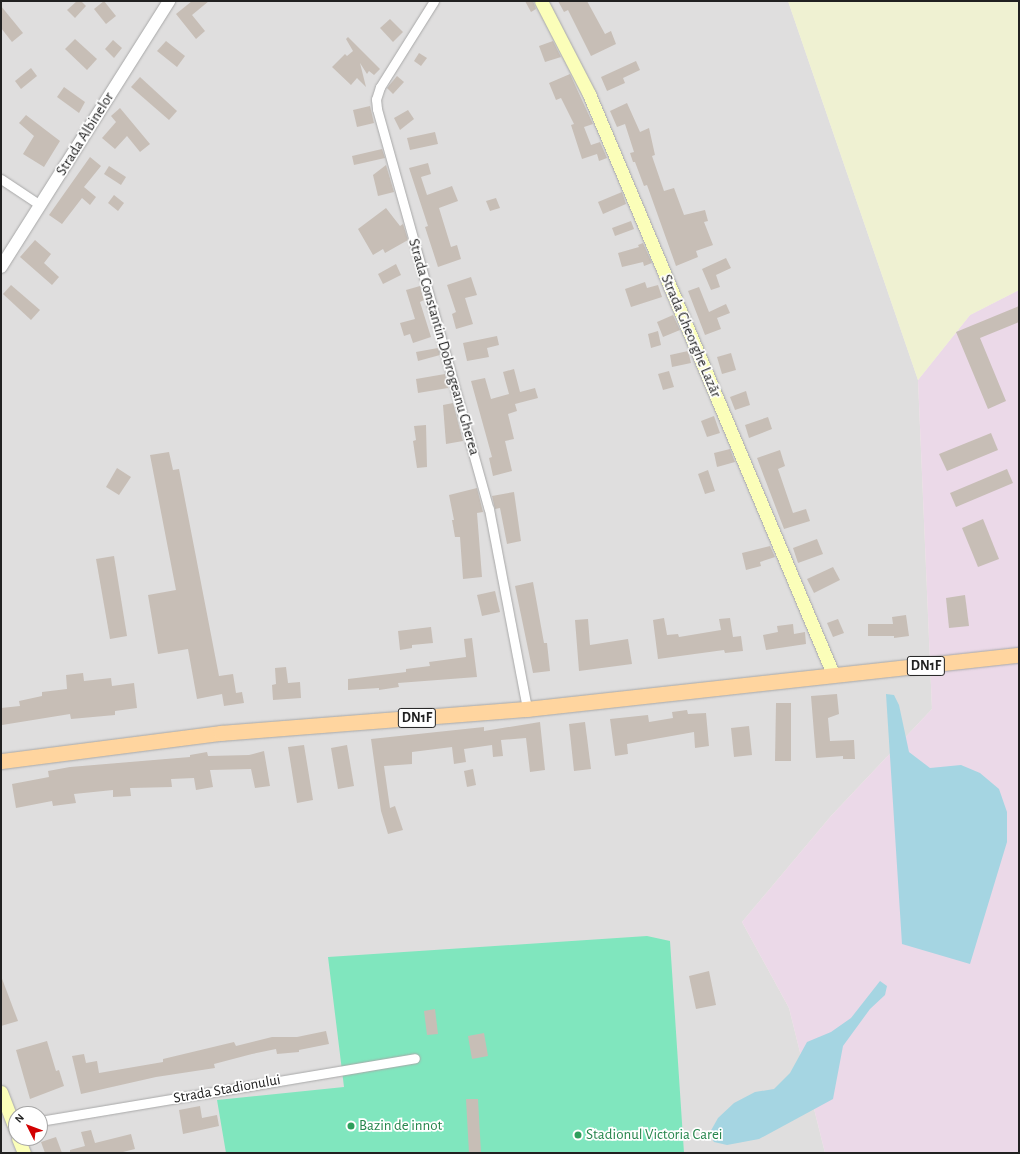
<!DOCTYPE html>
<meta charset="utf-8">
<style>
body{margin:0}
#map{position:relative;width:1020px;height:1154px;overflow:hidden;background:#f2eee7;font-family:"Alegreya Sans",sans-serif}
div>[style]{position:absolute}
.residential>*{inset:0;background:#dfdede}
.industrial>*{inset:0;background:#ebd9e8}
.farmland>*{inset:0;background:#eff1d2}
.pitch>*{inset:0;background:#80e6be}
.water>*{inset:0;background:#a5d5e2}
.building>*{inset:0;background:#c7beb6}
.roads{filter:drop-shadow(0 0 1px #a8a8a8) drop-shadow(0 0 1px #a8a8a8)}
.minor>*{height:9px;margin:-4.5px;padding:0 4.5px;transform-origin:4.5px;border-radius:4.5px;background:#fff}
.tertiary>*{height:12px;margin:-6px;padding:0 6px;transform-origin:6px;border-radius:6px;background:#fff}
.secondary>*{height:13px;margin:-6.5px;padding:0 6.5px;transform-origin:6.5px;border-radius:6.5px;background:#fbfeb9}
.primary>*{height:15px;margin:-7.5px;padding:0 7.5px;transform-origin:7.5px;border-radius:7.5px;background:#ffd59f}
.dots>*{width:11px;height:11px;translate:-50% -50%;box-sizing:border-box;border:2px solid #fff;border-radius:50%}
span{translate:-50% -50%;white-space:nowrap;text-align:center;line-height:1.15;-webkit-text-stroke:3.5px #fff;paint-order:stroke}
.shield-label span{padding:1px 3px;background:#fff;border:1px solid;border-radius:3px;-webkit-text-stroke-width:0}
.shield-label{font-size:14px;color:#212121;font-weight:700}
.street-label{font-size:15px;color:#212121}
.leisure-label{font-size:15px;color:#27864d}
.left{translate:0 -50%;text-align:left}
.frame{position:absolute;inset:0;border:2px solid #212121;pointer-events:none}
.north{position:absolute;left:8px;top:1106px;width:40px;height:40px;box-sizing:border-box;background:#fff;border:1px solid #a6a6a6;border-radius:50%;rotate:312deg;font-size:11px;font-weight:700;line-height:16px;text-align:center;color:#212121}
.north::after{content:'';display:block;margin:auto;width:14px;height:18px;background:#d20001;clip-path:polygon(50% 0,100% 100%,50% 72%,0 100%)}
</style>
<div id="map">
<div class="residential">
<div style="clip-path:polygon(evenodd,1px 1px,788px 1px,918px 380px,932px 709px,831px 816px,742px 922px,789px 1008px,825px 1153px,1px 1153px,1px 1px,16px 1114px,40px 1114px,40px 1138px,16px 1138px,16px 1114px)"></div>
</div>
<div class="industrial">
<div style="clip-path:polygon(1019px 290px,1019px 1153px,825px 1153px,789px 1008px,742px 922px,831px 816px,932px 709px,918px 380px,970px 315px)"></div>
</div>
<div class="farmland">
<div style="clip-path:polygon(788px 1px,1019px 1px,1019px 290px,970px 315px,918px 380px)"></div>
</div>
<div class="pitch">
<div style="clip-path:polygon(647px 936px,670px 941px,684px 1153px,226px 1153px,217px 1100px,344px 1087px,328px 957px)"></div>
</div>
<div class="water">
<div style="clip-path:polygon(886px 694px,894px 695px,899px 705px,909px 752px,930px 768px,961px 765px,980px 773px,999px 789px,1007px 812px,1007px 842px,970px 964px,902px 944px)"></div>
<div style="clip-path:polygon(880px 981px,887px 986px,885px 995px,870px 1009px,843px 1046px,833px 1099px,759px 1139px,727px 1145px,714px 1142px,709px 1134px,718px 1118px,734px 1103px,755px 1092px,774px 1089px,790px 1073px,807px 1042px,831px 1032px,851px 1018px)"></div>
</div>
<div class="building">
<div style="clip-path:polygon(77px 1px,81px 1px,86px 6px,75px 18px,67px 10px)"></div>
<div style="clip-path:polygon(104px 1px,116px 16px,106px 24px,94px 9px)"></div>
<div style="clip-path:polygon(192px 1px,209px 1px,192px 15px,205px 31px,196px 39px,176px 14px)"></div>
<div style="clip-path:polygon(525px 1px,533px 1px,536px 9px,531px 12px)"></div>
<div style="clip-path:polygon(558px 1px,587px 1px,605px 34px,611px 31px,616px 44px,591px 56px,568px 10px,564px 12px)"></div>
<div style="clip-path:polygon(1px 6px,23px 33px,12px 42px,1px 28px)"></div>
<div style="clip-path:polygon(390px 19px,403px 32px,393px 42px,380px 28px)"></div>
<div style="clip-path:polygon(348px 37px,380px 69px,374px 75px,369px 71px,367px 74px,360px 63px,366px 87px,357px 78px,351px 85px,332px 67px,345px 54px,347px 56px,353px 51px,346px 39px)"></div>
<div style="clip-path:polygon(75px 39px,97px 59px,87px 70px,65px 49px)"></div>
<div style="clip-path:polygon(113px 40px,122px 48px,114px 58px,105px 49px)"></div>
<div style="clip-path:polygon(166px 41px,185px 56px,177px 67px,157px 51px)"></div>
<div style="clip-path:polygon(553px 41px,561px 57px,545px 62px,539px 46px)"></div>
<div style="clip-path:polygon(419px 53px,427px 58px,421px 66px,414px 61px)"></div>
<div style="clip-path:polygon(636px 61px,640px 70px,623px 78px,625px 83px,607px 91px,601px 77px)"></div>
<div style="clip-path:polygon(31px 68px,37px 76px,21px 89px,15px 81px)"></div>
<div style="clip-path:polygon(570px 74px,593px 124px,584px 127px,591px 145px,600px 142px,607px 158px,599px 161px,597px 154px,582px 159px,571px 125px,574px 124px,561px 98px,556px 100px,549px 83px)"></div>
<div style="clip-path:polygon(397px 76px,404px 82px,393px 94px,387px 88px)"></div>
<div style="clip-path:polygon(140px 77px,177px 111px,169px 120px,131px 87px)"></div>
<div style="clip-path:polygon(64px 87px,85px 102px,79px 113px,57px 97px)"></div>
<div style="clip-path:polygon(627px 103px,640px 132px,649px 128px,655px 155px,652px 156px,664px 191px,674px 188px,684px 215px,705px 210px,708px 221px,704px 222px,713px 245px,696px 251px,698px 257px,676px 266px,647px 185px,644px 186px,635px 162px,633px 162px,630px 153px,634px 152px,625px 124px,617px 127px,610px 111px)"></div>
<div style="clip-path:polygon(370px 106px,374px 123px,357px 127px,353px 110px)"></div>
<div style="clip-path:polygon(120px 108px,150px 144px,140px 152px,127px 136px,115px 149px,102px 138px,116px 122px,111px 116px)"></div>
<div style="clip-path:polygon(408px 110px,414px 119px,400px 130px,394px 118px)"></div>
<div style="clip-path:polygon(26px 115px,60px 141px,44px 167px,23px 154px,34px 136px,19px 123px)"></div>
<div style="clip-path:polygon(435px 132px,438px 144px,410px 150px,407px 138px)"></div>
<div style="clip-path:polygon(382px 149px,385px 158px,354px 165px,352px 156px)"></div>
<div style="clip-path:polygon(90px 157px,101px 166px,84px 187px,96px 197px,90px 205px,82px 198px,62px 224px,49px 215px)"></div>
<div style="clip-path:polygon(428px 163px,431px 174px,421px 177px,427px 195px,452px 186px,458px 201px,439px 208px,451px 247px,457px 245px,461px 259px,438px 267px,425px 227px,428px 226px,409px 168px)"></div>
<div style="clip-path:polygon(386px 165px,394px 192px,378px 196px,373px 175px)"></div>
<div style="clip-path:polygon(109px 166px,126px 177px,121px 185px,104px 174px)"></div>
<div style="clip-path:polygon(622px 192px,626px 204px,603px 214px,598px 202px)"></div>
<div style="clip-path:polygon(114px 195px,124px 203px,118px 211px,108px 203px)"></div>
<div style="clip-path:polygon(496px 198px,500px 208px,490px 211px,486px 201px)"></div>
<div style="clip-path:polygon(386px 208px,400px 226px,403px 224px,408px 240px,385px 253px,383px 249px,373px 255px,358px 229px)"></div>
<div style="clip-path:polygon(631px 221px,634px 229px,615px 236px,612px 228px)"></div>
<div style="clip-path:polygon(35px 240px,51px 254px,44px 263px,59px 277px,52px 285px,20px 257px)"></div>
<div style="clip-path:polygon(643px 243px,652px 263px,644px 266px,643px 262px,622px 267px,618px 253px,639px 247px,638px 245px)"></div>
<div style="clip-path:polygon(726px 258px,731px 268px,716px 275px,720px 287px,711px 290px,702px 269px)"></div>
<div style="clip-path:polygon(396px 264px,401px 275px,383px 284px,378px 274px)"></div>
<div style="clip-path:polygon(471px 277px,477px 295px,465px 298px,473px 324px,456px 329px,452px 314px,456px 312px,447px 285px)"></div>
<div style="clip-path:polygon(645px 282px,647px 288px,658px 285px,662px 297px,631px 307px,625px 289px)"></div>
<div style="clip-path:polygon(11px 285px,40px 310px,31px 320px,3px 294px)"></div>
<div style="clip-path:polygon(420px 286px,424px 300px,420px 302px,431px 337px,413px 343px,410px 334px,404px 336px,400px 323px,415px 319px,406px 290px)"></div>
<div style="clip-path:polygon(699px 287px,709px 312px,726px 304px,730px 313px,717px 318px,721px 329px,705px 335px,688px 291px)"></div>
<div style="clip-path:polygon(1019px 306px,1019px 322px,980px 338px,1006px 401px,988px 409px,956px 332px)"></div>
<div style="clip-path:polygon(673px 315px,680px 330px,663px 337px,657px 322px)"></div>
<div style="clip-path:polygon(658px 331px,661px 345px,651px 348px,648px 334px)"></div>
<div style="clip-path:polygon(497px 336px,499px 345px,487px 348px,489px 357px,467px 361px,463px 343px)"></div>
<div style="clip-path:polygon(438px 348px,440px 355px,418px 361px,416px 352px)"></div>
<div style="clip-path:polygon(688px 351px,691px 363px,672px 367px,670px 355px)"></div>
<div style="clip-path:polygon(731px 353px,736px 370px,722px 374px,717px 357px)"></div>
<div style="clip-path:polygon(514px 369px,520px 392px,535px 388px,538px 398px,515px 404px,517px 411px,508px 414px,514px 439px,505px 441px,512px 471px,493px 476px,489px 458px,492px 457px,471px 381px,485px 378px,491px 399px,509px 394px,503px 372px)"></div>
<div style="clip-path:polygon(669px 371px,674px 387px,663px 390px,658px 374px)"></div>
<div style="clip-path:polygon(445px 374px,448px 388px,418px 393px,416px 379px)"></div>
<div style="clip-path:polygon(746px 391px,750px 405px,735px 410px,730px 397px)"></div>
<div style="clip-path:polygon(453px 403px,463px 441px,446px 444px,443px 405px)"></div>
<div style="clip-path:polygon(714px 416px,720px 433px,707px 437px,701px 421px)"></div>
<div style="clip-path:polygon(768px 417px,772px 429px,749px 438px,745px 425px)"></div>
<div style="clip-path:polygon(426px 425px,427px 467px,417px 468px,413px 441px,416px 440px,414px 426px)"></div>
<div style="clip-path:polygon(991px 433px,998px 450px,947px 471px,939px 454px)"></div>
<div style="clip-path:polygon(730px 449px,735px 462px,717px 467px,714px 453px)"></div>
<div style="clip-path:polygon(780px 450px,785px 466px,778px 469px,793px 513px,806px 509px,810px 521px,784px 529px,757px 458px)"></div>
<div style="clip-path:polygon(169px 452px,173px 470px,179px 469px,219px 676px,233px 674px,236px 693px,242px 692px,244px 703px,224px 706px,222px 694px,197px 699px,188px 649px,158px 654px,148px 595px,176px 590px,150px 455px)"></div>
<div style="clip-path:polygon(117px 468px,131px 477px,119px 495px,106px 487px)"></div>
<div style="clip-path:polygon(1007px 469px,1013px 483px,956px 507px,950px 493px)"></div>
<div style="clip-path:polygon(708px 470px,715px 491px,705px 494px,698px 474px)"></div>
<div style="clip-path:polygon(477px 488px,483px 512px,477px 513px,482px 577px,463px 579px,460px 537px,455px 537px,452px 520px,454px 520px,449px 495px)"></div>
<div style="clip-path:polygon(514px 492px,521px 541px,507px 544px,500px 508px,495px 509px,492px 496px)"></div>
<div style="clip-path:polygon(983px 519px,999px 559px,978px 567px,962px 528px)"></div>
<div style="clip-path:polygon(817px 539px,823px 554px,798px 563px,793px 548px)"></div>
<div style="clip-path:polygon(770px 546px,775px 557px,760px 562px,761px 566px,746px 570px,742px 553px)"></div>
<div style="clip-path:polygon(114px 556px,127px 636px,110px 639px,96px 559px)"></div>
<div style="clip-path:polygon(833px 567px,840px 580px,814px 593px,807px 579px)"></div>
<div style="clip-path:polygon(533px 582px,544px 643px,547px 643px,550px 671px,533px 673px,515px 586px)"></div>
<div style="clip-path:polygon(495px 591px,500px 612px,482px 616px,477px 595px)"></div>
<div style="clip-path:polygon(965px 595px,969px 626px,949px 628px,946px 598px)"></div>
<div style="clip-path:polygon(906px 615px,909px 636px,894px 638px,894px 636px,868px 636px,868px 624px,893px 624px,892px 617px)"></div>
<div style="clip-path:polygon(664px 618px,667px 635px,678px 634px,679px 637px,721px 630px,719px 619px,730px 618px,733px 637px,741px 636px,743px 651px,725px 653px,724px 650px,658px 659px,653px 620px)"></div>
<div style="clip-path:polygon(588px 619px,590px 645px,628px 639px,632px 664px,579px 671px,575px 620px)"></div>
<div style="clip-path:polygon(838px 619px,844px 633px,833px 637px,827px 623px)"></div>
<div style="clip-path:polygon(793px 624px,794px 634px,805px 632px,806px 644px,766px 650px,763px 635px,778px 632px,777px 626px)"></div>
<div style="clip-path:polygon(431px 627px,433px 643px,412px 645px,412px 648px,400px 650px,398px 631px)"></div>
<div style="clip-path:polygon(472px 638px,477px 677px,398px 683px,399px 687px,379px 690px,379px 688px,348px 690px,348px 679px,406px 672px,406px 669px,430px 666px,429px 662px,466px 657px,464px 639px)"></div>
<div style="clip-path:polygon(286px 667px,288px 683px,300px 682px,301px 698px,273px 700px,272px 685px,276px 684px,275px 668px)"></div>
<div style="clip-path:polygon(83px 673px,84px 681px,111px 678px,112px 686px,134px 683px,137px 708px,115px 711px,115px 715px,71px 719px,70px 714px,2px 725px,1px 708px,20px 706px,19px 701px,42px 696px,42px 692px,67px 689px,66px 675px)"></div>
<div style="clip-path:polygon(837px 694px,839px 714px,828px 718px,830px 741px,854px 740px,855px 759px,843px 759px,843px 756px,816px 758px,811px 696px)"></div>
<div style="clip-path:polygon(776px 703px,791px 703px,791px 761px,775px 761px)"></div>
<div style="clip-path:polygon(687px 710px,688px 714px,706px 713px,709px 746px,695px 748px,694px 732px,627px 744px,628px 754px,615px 756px,610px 719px,648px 715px,649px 722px,673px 718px,672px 712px)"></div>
<div style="clip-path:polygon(540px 722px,545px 770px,530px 772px,526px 738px,501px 740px,503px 756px,493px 757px,492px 745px,464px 749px,466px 762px,454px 764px,452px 747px,412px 752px,412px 764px,384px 766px,390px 808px,395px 806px,403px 830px,388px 834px,381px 811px,371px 739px,484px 727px,484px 731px)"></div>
<div style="clip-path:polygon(585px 722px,591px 769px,574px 771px,569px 724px)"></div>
<div style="clip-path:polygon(749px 726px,752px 755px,734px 757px,731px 728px)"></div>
<div style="clip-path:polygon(304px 745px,313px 800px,297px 803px,288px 747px)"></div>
<div style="clip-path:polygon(347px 745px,354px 786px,338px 789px,331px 748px)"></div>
<div style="clip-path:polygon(264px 751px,270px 786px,255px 788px,251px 769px,210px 770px,213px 787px,196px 790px,194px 778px,171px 779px,172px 787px,130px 788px,131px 796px,113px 797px,113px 790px,74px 794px,76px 803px,53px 806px,52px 801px,16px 808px,12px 784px,49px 777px,48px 771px,70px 767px,190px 757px,190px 755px,207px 752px,208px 756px,249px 755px)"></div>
<div style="clip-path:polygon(473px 769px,476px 785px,467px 787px,464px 771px)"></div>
<div style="clip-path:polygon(709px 971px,716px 1005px,696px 1009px,689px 976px)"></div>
<div style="clip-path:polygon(1px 976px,18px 1021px,1px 1026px)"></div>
<div style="clip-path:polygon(435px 1009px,438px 1034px,427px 1035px,424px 1011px)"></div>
<div style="clip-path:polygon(326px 1031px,329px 1044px,299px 1050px,299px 1052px,277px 1054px,276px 1049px,252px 1054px,214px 1064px,215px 1068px,156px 1077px,81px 1094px,72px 1056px,84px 1054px,86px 1063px,97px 1061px,99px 1073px,163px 1062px,163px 1059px,234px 1042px,236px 1046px,272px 1037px,297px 1037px)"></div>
<div style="clip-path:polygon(484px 1033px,488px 1056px,472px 1059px,468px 1036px)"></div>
<div style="clip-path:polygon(47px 1041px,56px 1071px,59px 1070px,64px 1086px,30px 1099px,16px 1050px)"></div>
<div style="clip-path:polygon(466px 1099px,478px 1099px,481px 1153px,469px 1153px)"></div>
<div style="clip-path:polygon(200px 1106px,202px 1118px,217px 1115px,219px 1126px,183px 1134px,179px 1110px)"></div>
<div style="clip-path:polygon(91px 1130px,95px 1143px,131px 1134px,135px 1149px,119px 1153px,70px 1153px,70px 1150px,85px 1146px,81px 1132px)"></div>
<div style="clip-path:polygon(56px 1137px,62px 1153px,45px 1153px,41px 1142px)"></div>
</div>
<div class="roads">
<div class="minor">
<div style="left:434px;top:1px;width:102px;rotate:122.1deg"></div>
<div style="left:380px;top:87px;width:13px;rotate:108deg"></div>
<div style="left:376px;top:99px;width:10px;rotate:84deg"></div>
<div style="left:377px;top:109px;width:415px;rotate:74.4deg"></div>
<div style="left:489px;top:509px;width:204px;rotate:79.2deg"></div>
<div style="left:1px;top:179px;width:47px;rotate:33.7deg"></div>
<div style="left:40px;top:1121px;width:380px;rotate:-9.5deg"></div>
</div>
<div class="tertiary">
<div style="left:1px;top:267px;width:315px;rotate:-57.7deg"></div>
</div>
<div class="secondary">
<div style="left:541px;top:1px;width:105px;rotate:62.7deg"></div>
<div style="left:589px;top:94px;width:629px;rotate:67.18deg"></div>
<div style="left:1px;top:1092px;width:42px;rotate:69deg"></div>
<div style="left:18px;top:1138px;width:16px;rotate:68deg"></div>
</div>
<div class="primary">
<div style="left:1px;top:761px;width:222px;rotate:-7.3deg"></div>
<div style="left:221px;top:733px;width:307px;rotate:-4.5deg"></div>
<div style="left:527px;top:709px;width:495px;rotate:-6.3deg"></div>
</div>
</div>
<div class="dots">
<div style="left:351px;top:1126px;background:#2e9e5b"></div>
<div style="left:578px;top:1135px;background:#2e9e5b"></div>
</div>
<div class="shield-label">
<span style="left:926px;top:666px">DN1F</span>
<span style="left:417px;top:718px">DN1F</span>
</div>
<div class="street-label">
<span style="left:85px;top:134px;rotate:-58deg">Strada Albinelor</span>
<span style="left:691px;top:336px;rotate:67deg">Strada Gheorghe Lazăr</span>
<span style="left:444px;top:347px;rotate:74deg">Strada Constantin Dobrogeanu Gherea</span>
<span style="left:227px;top:1089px;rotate:-10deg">Strada Stadionului</span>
</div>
<div class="leisure-label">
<span class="left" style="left:359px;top:1126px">Bazin de innot</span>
<span class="left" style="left:586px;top:1135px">Stadionul Victoria Carei</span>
</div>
<div class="frame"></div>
<div class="north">N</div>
</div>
